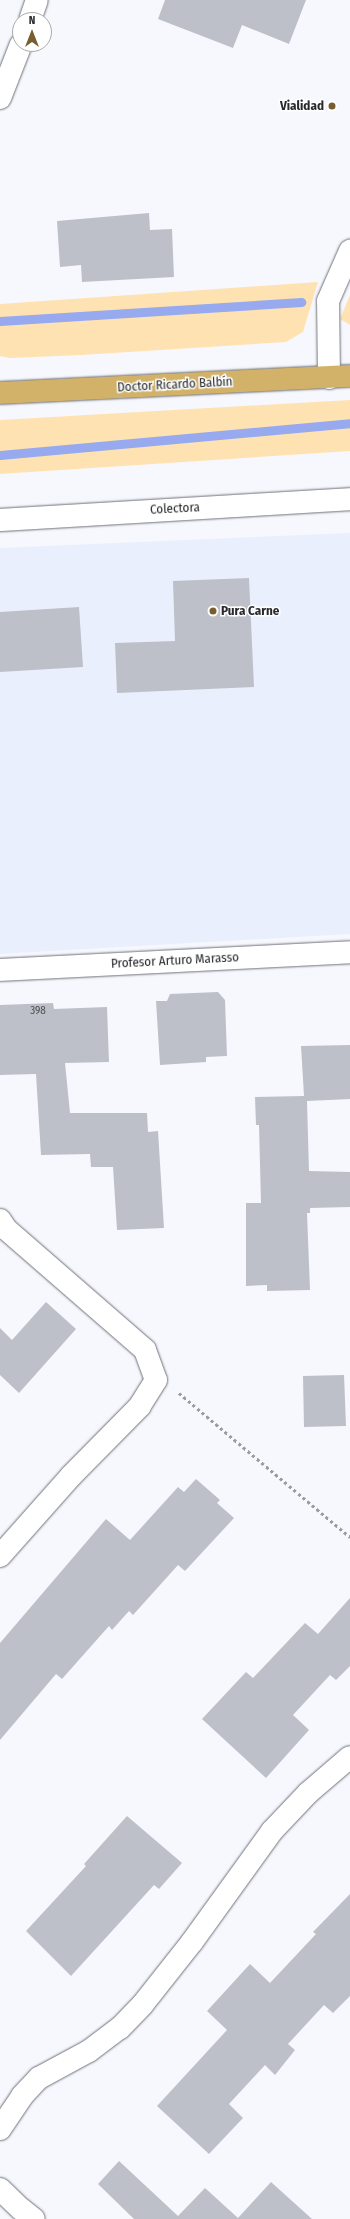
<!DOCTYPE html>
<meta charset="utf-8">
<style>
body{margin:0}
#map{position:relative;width:350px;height:2219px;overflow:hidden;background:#f7f8fe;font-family:"Fira Sans Condensed",sans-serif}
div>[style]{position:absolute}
.built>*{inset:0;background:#eaeffe}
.green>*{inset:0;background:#ffe2b2}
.stream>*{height:9px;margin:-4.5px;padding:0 4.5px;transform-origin:4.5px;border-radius:4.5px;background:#97aaef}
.building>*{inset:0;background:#bdc0c8}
.path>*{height:2.5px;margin-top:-1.25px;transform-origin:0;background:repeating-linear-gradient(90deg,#9b9ca1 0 3px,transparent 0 6px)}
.roads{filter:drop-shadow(0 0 1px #6f7179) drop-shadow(0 0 1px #6f7179)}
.minor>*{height:22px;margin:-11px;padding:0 11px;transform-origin:11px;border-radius:11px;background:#fff}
.major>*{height:22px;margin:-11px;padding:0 11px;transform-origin:11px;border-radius:11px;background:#d1b268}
.dots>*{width:11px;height:11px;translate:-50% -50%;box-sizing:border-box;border:2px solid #fff;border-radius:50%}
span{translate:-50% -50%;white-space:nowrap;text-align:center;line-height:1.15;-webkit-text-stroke:3px #fff;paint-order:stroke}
.number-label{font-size:11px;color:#4e5054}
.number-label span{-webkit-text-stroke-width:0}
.poi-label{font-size:13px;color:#292a2d;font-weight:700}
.right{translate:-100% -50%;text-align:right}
.left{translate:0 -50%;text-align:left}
.street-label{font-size:13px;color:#292a2d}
.north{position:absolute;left:12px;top:12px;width:40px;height:40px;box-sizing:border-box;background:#fff;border:1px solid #a9aaab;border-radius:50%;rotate:0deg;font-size:11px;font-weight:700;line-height:16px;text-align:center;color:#292a2d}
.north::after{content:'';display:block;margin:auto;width:14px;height:18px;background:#785e2f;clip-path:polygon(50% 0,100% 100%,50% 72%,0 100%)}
</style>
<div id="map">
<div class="built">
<div style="clip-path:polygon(350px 533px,350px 934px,0 954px,0 548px)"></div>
</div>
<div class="green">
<div style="clip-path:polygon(318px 282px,303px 332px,286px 342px,81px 355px,10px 358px,0 356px,0 304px)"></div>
<div style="clip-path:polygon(350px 295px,350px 325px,340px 319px)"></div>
<div style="clip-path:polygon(350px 400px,350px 451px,0 474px,0 420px)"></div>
</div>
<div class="stream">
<div style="left:0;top:321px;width:302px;rotate:-3.6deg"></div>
<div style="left:0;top:455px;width:351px;rotate:-5.2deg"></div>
</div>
<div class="building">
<div style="clip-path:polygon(165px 0,306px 0,289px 44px,242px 25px,233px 48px,158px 19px)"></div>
<div style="clip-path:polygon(149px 213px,150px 230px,172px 229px,174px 277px,82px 282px,81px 265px,60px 267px,57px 221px)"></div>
<div style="clip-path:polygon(249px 578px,254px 687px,117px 693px,115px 643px,175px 641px,173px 581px)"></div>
<div style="clip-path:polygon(79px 607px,83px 667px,0 672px,0 612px)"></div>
<div style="clip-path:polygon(218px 992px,225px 1000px,227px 1056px,206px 1057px,206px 1062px,160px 1065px,156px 1001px,167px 1001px,170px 994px)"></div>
<div style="clip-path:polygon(53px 1003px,54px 1009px,107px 1007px,109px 1062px,65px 1063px,70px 1113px,147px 1113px,148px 1132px,158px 1131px,164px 1228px,117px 1230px,113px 1167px,91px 1167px,90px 1154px,41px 1155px,36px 1074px,0 1075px,0 1005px)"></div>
<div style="clip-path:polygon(350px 1045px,350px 1099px,307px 1101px,309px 1171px,350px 1172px,350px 1207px,310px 1208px,310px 1213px,307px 1213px,310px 1290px,267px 1291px,267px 1285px,246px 1286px,246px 1203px,261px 1203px,259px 1125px,256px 1125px,255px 1097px,304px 1096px,301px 1046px)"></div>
<div style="clip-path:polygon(46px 1302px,76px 1329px,19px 1393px,0 1375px,0 1328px,12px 1340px)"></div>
<div style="clip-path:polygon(344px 1375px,346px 1426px,304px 1427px,303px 1376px)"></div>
<div style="clip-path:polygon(196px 1479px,220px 1500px,217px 1503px,234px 1518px,185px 1571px,178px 1565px,133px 1615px,129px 1611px,112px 1630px,109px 1626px,62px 1679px,56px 1674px,0 1740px,0 1643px,106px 1519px,130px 1540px,178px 1487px,184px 1492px)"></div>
<div style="clip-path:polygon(350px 1598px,350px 1666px,336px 1680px,330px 1675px,293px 1715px,309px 1730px,266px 1778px,202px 1719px,246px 1672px,253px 1678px,305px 1623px,318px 1634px)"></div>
<div style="clip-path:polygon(127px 1816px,182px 1863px,159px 1889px,154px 1885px,71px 1976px,26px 1931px,86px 1866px,84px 1864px)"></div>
<div style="clip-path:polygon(350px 1894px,350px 1996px,333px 2013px,324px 2005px,288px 2044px,295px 2050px,275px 2075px,265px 2065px,229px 2104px,243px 2118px,209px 2154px,157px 2106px,227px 2030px,207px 2011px,250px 1964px,270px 1983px,316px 1934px,313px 1932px)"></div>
<div style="clip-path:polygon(119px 2161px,178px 2216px,205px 2188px,238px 2218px,271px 2182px,312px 2219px,134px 2219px,98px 2184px)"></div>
</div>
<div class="path">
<div style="left:179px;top:1393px;width:224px;rotate:40.1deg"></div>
</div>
<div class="roads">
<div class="minor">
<div style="left:30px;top:20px;width:21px;rotate:-71deg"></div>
<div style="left:0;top:98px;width:58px;rotate:-68.7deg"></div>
<div style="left:329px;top:378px;width:77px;rotate:-90.7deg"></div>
<div style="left:328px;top:301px;width:55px;rotate:-66.3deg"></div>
<div style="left:0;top:520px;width:351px;rotate:-3.4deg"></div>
<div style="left:0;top:970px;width:350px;rotate:-2.9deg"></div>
<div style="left:0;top:1220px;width:11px;rotate:56deg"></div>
<div style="left:6px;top:1229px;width:184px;rotate:41deg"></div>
<div style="left:145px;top:1350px;width:32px;rotate:70deg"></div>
<div style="left:156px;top:1380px;width:31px;rotate:122deg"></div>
<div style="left:140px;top:1406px;width:98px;rotate:134.6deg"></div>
<div style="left:71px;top:1476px;width:107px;rotate:131.6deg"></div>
<div style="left:0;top:2129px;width:40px;rotate:-56deg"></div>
<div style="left:22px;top:2096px;width:25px;rotate:-47deg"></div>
<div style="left:39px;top:2078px;width:57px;rotate:-28.4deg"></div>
<div style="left:89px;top:2051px;width:39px;rotate:-37deg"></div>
<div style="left:120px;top:2028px;width:33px;rotate:-46deg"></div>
<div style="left:143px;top:2004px;width:79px;rotate:-51.7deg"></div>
<div style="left:192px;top:1942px;width:137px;rotate:-54.2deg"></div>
<div style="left:272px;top:1831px;width:52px;rotate:-46.5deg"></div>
<div style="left:308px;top:1793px;width:55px;rotate:-40.6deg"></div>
<div style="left:0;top:2189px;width:29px;rotate:44deg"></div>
<div style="left:21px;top:2209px;width:16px;rotate:38deg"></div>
</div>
<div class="major">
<div style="left:0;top:393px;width:350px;rotate:-2.8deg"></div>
</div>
</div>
<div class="dots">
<div style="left:332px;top:106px;background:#785e2f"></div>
<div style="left:213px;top:611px;background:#785e2f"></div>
</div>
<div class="number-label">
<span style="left:38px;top:1011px">398</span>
</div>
<div class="poi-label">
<span class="right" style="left:324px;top:106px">Vialidad</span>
<span class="left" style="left:221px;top:611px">Pura Carne</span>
</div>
<div class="street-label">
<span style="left:175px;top:385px;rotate:-3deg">Doctor Ricardo Balbín</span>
<span style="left:175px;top:509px;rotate:-3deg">Colectora</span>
<span style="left:175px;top:961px;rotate:-3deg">Profesor Arturo Marasso</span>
</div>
<div class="north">N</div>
</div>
